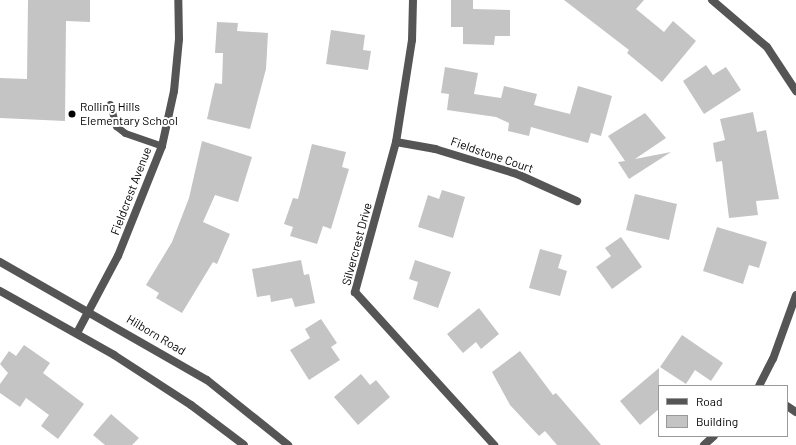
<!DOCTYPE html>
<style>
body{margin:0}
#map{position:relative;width:796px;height:445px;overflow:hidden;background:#fff;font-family:Barlow,sans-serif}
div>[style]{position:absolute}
.building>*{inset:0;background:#c4c4c4}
.service>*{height:7px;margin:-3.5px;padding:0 3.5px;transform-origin:3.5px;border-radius:3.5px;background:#555}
.minor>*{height:8px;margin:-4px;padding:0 4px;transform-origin:4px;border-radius:4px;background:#555}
.tertiary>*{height:8px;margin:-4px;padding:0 4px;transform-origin:4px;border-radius:4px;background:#555}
.dots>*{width:11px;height:11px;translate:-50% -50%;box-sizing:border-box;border:2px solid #fff;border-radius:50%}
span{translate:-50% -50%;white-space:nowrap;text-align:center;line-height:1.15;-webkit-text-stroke:4px #fff;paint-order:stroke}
.poi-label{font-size:12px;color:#000}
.left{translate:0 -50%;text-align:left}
.street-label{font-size:12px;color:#000}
.legend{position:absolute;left:658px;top:385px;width:130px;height:52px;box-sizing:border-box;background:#fff;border:1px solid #999;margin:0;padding:5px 7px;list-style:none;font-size:12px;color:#000}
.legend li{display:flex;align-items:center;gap:8px;height:20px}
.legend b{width:20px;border:1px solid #999}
</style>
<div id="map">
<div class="building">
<div style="clip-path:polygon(28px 0,90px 0,90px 22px,66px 21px,65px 121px,0 118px,0 78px,27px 79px)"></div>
<div style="clip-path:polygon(451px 0,473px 0,473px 9px,510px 10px,510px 36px,495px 36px,494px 45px,463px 44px,463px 27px,451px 27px)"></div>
<div style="clip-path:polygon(564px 0,644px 0,636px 9px,664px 32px,673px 21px,696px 41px,662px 82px,627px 53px,629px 50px)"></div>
<div style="clip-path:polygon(217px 22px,238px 23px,237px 31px,268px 33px,266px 69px,250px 129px,207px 119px,215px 83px,222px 84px,223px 53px,215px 53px)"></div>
<div style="clip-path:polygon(331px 30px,365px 35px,363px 50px,371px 51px,368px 70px,326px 64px)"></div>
<div style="clip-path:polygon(706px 65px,713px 75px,726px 67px,741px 90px,704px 114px,683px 81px)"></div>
<div style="clip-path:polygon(445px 67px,478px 73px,474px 94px,501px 98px,504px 86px,537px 94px,534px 105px,570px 114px,578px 86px,612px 96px,601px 136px,591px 133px,588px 143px,531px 127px,529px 136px,508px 131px,509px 123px,496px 117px,447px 110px,449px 94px,441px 93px)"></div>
<div style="clip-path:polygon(753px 112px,757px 132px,766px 130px,779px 199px,756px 201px,758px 215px,729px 218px,722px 161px,716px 162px,713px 143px,725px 140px,720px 119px)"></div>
<div style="clip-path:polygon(645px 113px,666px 138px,635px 159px,671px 152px,629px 179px,618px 162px,625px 161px,608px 136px)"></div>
<div style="clip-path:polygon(202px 141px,252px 157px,238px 202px,215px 195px,203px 222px,230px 234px,217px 264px,213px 262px,182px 313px,156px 298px,159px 293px,146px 285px,172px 242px,189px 198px)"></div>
<div style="clip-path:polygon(312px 144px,346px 152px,342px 167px,349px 169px,331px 229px,323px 226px,317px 244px,290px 236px,293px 227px,284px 224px,293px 198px,298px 199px)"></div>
<div style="clip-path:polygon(442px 190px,465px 197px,453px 238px,418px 227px,428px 195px,439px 199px)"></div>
<div style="clip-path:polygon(635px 194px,677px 204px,669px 240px,626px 230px)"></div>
<div style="clip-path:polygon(717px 227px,767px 242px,759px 268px,749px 265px,743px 284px,703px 271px)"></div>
<div style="clip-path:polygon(621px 237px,642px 267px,612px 289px,596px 267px,611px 256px,605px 248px)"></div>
<div style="clip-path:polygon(540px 249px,562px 255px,558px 268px,567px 271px,560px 296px,529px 288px)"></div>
<div style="clip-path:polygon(301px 260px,304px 275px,309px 274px,315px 303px,295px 307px,292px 298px,271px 302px,270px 295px,257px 297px,252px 269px)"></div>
<div style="clip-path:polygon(415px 260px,451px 272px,438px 308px,413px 299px,418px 282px,409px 279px)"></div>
<div style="clip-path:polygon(479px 308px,499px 334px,481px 349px,476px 342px,463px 353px,447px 334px)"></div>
<div style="clip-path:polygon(321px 319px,337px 343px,331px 347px,340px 360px,309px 380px,290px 350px,310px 338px,305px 329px)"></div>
<div style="clip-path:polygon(682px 335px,723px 363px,711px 381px,695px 370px,686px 384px,660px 367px)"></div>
<div style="clip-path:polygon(24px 345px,50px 363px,43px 373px,84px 404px,58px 439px,41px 426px,49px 415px,26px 398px,20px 407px,0 393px,0 384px,8px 373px,0 364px,9px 351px,16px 356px)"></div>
<div style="clip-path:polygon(520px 351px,553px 395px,556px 393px,601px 445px,557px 445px,545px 431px,539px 436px,510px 405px,492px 372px)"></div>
<div style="clip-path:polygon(659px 368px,659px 409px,640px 425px,620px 401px)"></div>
<div style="clip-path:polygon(361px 374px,370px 385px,376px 380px,390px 397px,358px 425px,334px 397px)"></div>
<div style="clip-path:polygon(111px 414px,139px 438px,132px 445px,105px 445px,93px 435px)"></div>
</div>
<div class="service">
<div style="left:110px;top:104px;width:23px;rotate:75deg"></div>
<div style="left:116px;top:126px;width:11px;rotate:38deg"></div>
<div style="left:125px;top:133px;width:39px;rotate:19deg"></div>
</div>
<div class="minor">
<div style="left:413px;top:0;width:40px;rotate:91.4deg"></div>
<div style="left:412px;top:40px;width:103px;rotate:98.9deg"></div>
<div style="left:396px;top:142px;width:156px;rotate:105.3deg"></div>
<div style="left:355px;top:292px;width:207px;rotate:47.7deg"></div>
<div style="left:712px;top:0;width:72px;rotate:40.5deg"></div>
<div style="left:767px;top:47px;width:53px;rotate:56.6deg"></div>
<div style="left:396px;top:142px;width:40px;rotate:10deg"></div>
<div style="left:435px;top:149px;width:86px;rotate:17deg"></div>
<div style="left:517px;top:174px;width:66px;rotate:24.2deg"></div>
<div style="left:77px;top:333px;width:87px;rotate:-62deg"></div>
<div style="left:118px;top:256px;width:118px;rotate:-68.2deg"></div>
<div style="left:162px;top:146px;width:56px;rotate:-77.7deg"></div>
<div style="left:174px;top:91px;width:52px;rotate:-84.5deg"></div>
<div style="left:179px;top:39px;width:39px;rotate:-91deg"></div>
<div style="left:759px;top:386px;width:30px;rotate:-63deg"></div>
<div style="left:773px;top:359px;width:68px;rotate:-70.2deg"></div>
<div style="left:787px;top:406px;width:11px;rotate:34deg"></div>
<div style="left:704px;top:445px;width:13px;rotate:-42deg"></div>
</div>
<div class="tertiary">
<div style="left:0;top:262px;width:238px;rotate:29.7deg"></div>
<div style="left:207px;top:380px;width:104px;rotate:38.7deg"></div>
<div style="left:0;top:291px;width:131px;rotate:29.3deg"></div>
<div style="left:114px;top:355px;width:92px;rotate:33deg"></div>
<div style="left:191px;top:405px;width:66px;rotate:37deg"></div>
</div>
<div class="dots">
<div style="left:72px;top:114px;background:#000"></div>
</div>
<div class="poi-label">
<span class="left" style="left:80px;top:114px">Rolling Hills<br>Elementary School</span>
</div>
<div class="street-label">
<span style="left:492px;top:155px;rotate:19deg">Fieldstone Court</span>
<span style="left:131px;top:191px;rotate:-69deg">Fieldcrest Avenue</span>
<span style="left:357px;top:244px;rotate:-75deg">Silvercrest Drive</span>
<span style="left:156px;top:335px;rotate:31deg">Hilborn Road</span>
</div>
<ul class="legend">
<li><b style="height:5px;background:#555"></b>Road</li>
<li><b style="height:11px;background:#c4c4c4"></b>Building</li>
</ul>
</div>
